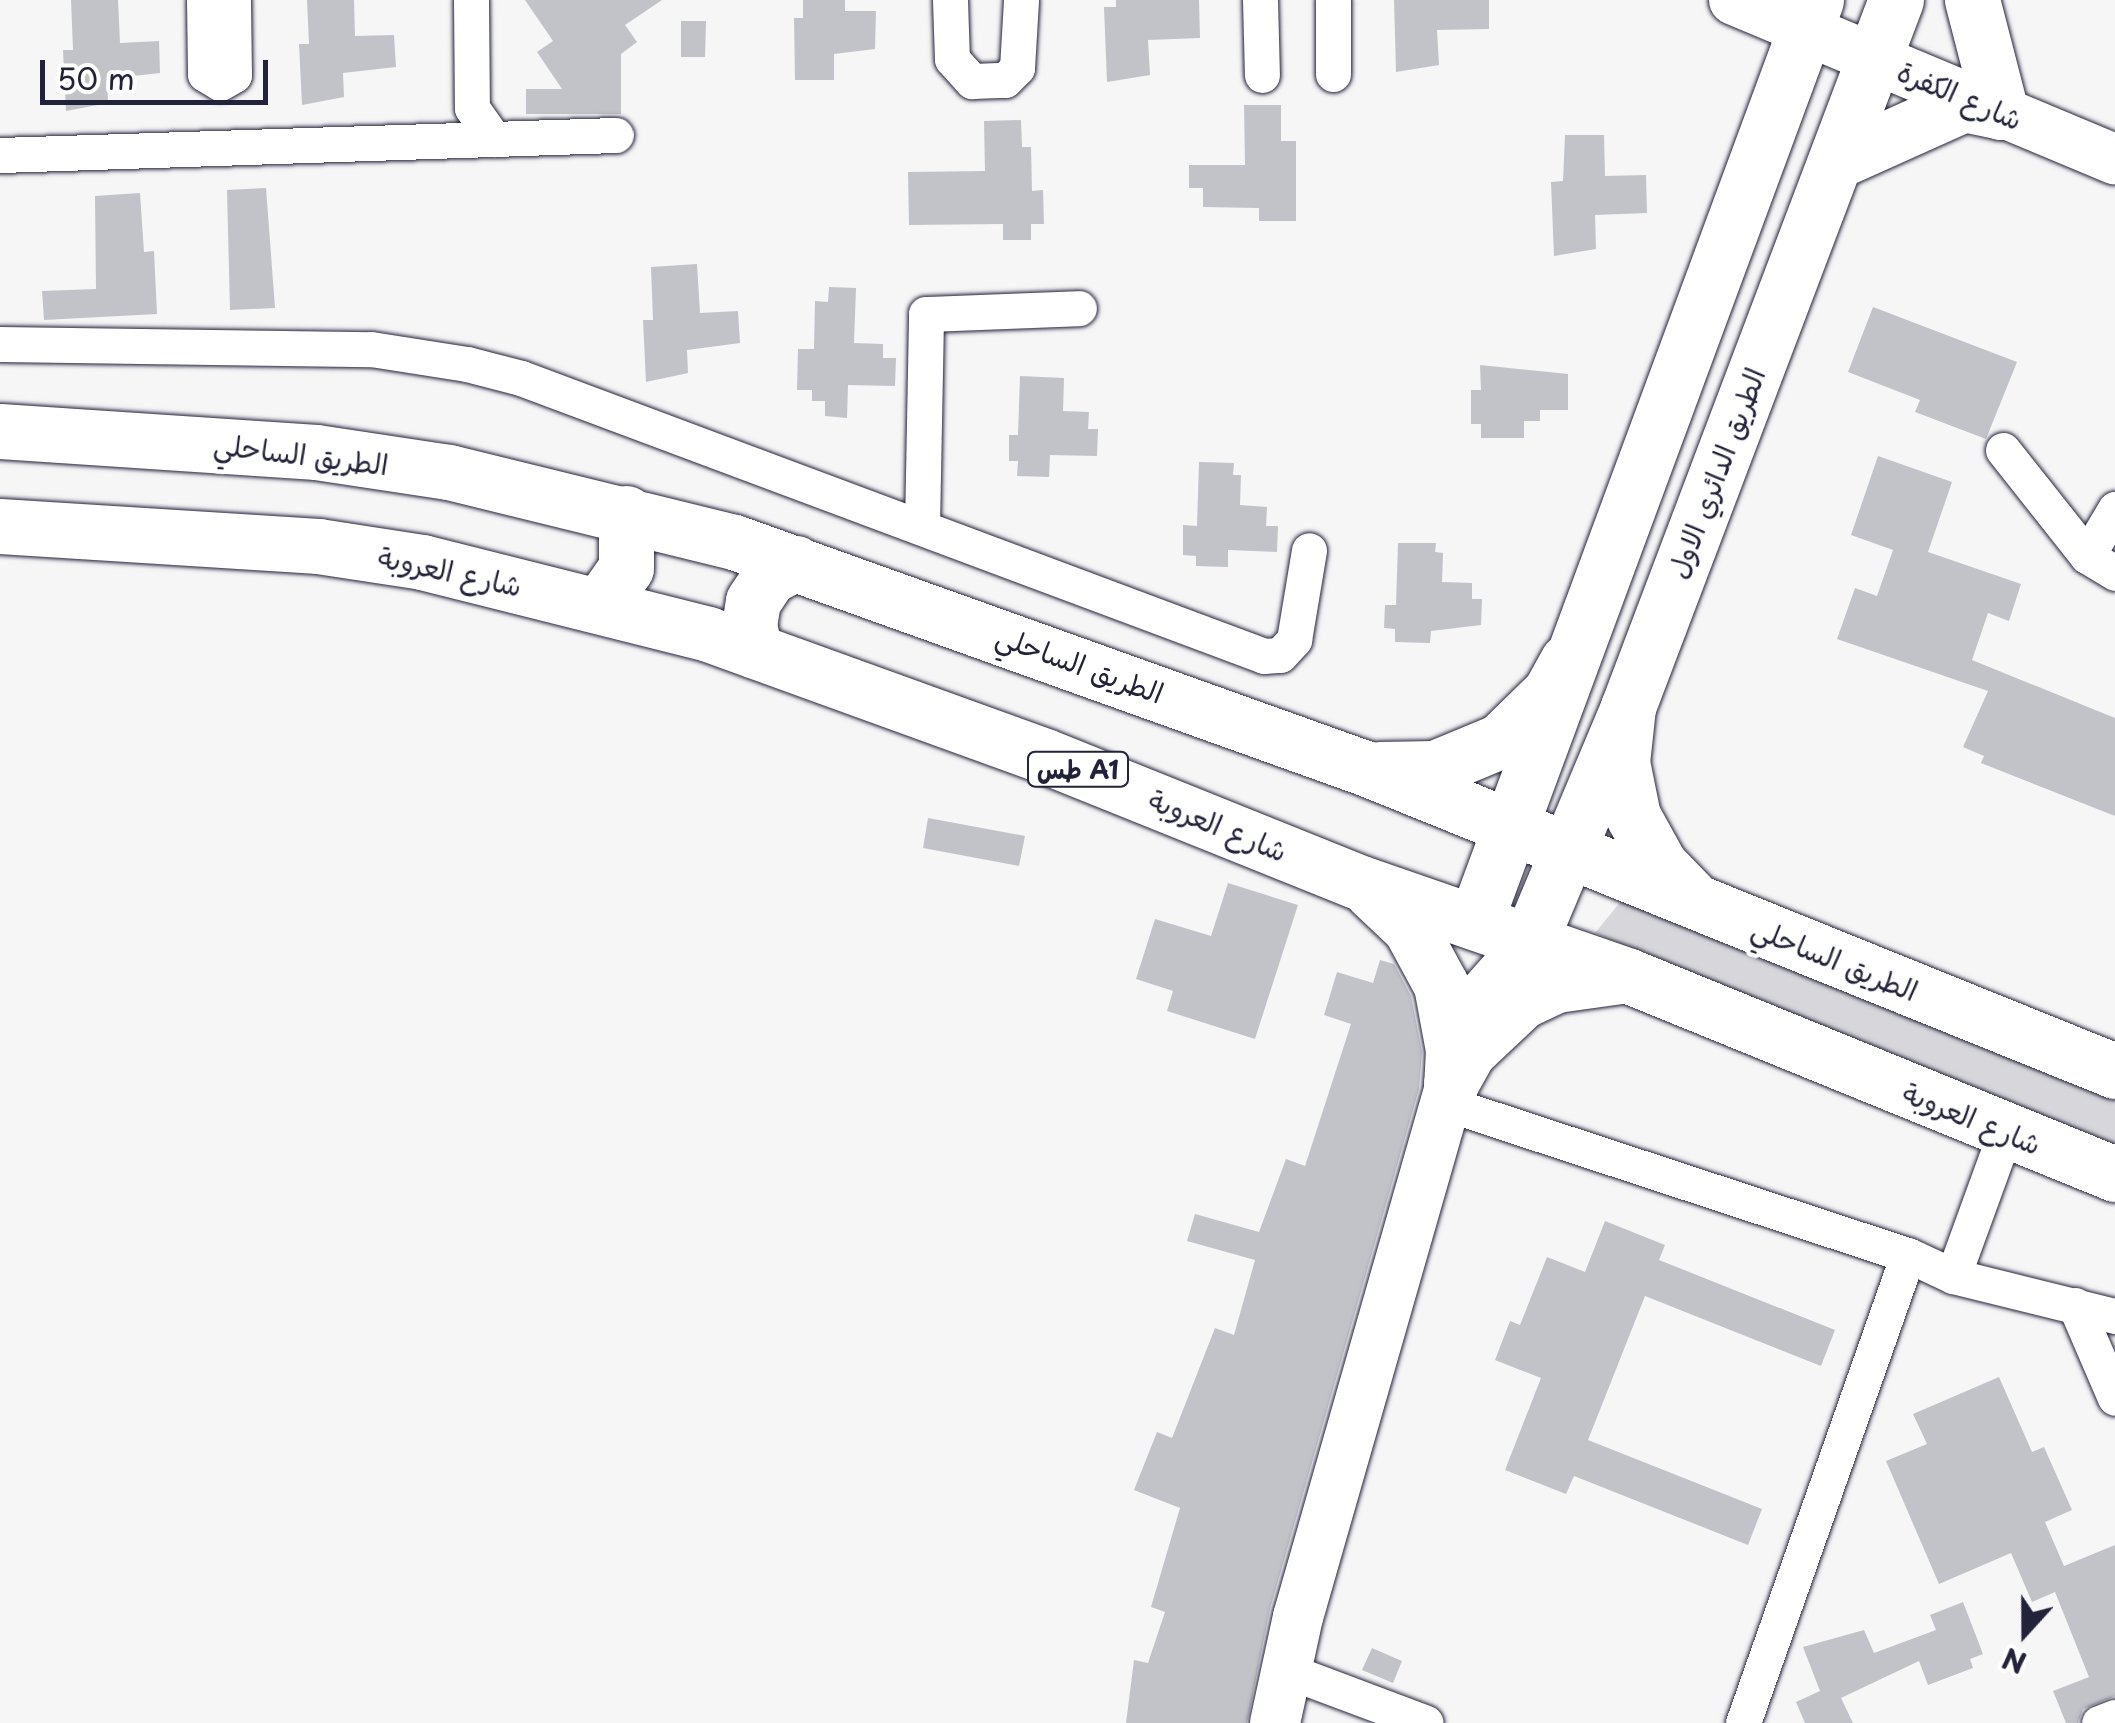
<!DOCTYPE html>
<meta charset="utf-8">
<style>
body{margin:0}
#map{position:relative;width:2115px;height:1723px;overflow:hidden;background:#f6f6f7;font-family:"Playpen Sans","Playpen Sans Arabic",sans-serif}
div>[style]{position:absolute}
.green>*{inset:0;background:#d7d7db}
.building>*{inset:0;background:#c2c2c9}
.roads{filter:drop-shadow(0 0 2px #22223b) drop-shadow(0 0 2px #22223b)}
.street>*{height:35px;margin:-17.5px;padding:0 17.5px;transform-origin:17.5px;border-radius:17.5px;background:#fff}
.secondary>*{height:50px;margin:-25px;padding:0 25px;transform-origin:25px;border-radius:25px;background:#fff}
.primary>*{height:55px;margin:-27.5px;padding:0 27.5px;transform-origin:27.5px;border-radius:27.5px;background:#fff}
.highway>*{height:55px;margin:-27.5px;padding:0 27.5px;transform-origin:27.5px;border-radius:27.5px;background:#fff}
span{translate:-50% -50%;white-space:nowrap;text-align:center;line-height:1.15;-webkit-text-stroke:9px #fff;paint-order:stroke}
.shield-label span{padding:2px 8px;background:#fff;border:2px solid;border-radius:8px;-webkit-text-stroke-width:0}
.shield-label{font-size:25px;color:#22223b;font-weight:700}
.street-label{font-size:28px;color:#22223b}
.north{position:absolute;left:1975px;top:1583px;width:100px;height:100px;-webkit-text-stroke:8px #fff;paint-order:stroke;rotate:201deg;font-size:28px;font-weight:700;line-height:40px;text-align:center;color:#22223b}
.north::after{content:'';display:block;margin:auto;width:35px;height:45px;background:#22223b;clip-path:polygon(50% 0,100% 100%,50% 72%,0 100%)}
.scale{position:absolute;left:40px;top:60px;width:228px;height:45px;box-sizing:border-box;border:5px solid #22223b;border-top:0;padding-left:12px;font-size:30px;line-height:35px;white-space:nowrap;color:#22223b;-webkit-text-stroke:8px #fff;paint-order:stroke}
</style>
<div id="map">
<div class="green">
<div style="clip-path:polygon(1622px 900px,2115px 1094px,2115px 1150px,1595px 933px)"></div>
</div>
<div class="building">
<div style="clip-path:polygon(71px 0,118px 0,120px 43px,159px 41px,160px 73px,107px 79px,108px 103px,66px 111px,63px 50px,73px 50px)"></div>
<div style="clip-path:polygon(307px 0,354px 0,355px 36px,394px 35px,396px 67px,343px 73px,344px 97px,302px 105px,299px 44px,309px 44px)"></div>
<div style="clip-path:polygon(525px 0,662px 0,625px 25px,637px 42px,621px 54px,621px 114px,526px 114px,526px 89px,562px 89px,537px 52px,553px 41px)"></div>
<div style="clip-path:polygon(803px 0,845px 0,845px 11px,876px 11px,875px 49px,834px 54px,834px 80px,795px 80px,794px 18px,803px 18px)"></div>
<div style="clip-path:polygon(1116px 0,1199px 0,1200px 38px,1148px 40px,1150px 75px,1107px 82px,1104px 7px,1116px 7px)"></div>
<div style="clip-path:polygon(1394px 0,1489px 0,1489px 29px,1437px 30px,1439px 65px,1396px 72px)"></div>
<div style="clip-path:polygon(681px 21px,706px 21px,705px 57px,681px 57px)"></div>
<div style="clip-path:polygon(1244px 105px,1281px 105px,1281px 141px,1296px 141px,1296px 221px,1259px 221px,1259px 208px,1203px 207px,1203px 188px,1189px 188px,1189px 165px,1245px 165px)"></div>
<div style="clip-path:polygon(1021px 120px,1022px 147px,1031px 147px,1032px 191px,1043px 190px,1044px 224px,1031px 224px,1031px 240px,1003px 240px,1003px 224px,909px 225px,908px 172px,985px 171px,984px 121px)"></div>
<div style="clip-path:polygon(1565px 135px,1604px 135px,1605px 176px,1646px 175px,1647px 213px,1595px 215px,1596px 249px,1554px 256px,1551px 182px,1563px 181px)"></div>
<div style="clip-path:polygon(266px 188px,275px 308px,230px 310px,227px 190px)"></div>
<div style="clip-path:polygon(140px 193px,144px 252px,154px 251px,157px 314px,44px 320px,42px 291px,96px 289px,95px 196px)"></div>
<div style="clip-path:polygon(697px 264px,700px 313px,738px 311px,740px 343px,687px 350px,688px 373px,646px 382px,643px 320px,653px 320px,651px 267px)"></div>
<div style="clip-path:polygon(829px 287px,856px 288px,854px 343px,883px 344px,883px 358px,896px 358px,895px 386px,848px 385px,847px 418px,825px 416px,825px 401px,812px 401px,812px 390px,797px 390px,798px 349px,814px 349px,815px 301px,828px 302px)"></div>
<div style="clip-path:polygon(1873px 307px,2017px 362px,1986px 439px,1915px 412px,1920px 400px,1848px 372px)"></div>
<div style="clip-path:polygon(1480px 365px,1568px 374px,1568px 410px,1540px 410px,1540px 421px,1524px 421px,1524px 438px,1481px 438px,1481px 424px,1471px 424px,1471px 390px,1481px 390px)"></div>
<div style="clip-path:polygon(1020px 376px,1064px 378px,1063px 411px,1089px 412px,1088px 429px,1098px 429px,1097px 456px,1050px 455px,1049px 477px,1017px 476px,1018px 461px,1009px 461px,1009px 435px,1018px 435px)"></div>
<div style="clip-path:polygon(1878px 456px,1952px 482px,1928px 552px,2021px 584px,2009px 621px,1988px 613px,1972px 660px,2115px 718px,2115px 816px,1981px 763px,1984px 756px,1963px 747px,1988px 691px,1837px 639px,1855px 588px,1877px 596px,1893px 550px,1851px 535px)"></div>
<div style="clip-path:polygon(1199px 462px,1234px 463px,1233px 475px,1241px 475px,1240px 505px,1267px 507px,1266px 526px,1278px 526px,1277px 552px,1228px 550px,1228px 567px,1196px 566px,1196px 556px,1183px 555px,1183px 525px,1197px 526px)"></div>
<div style="clip-path:polygon(1398px 543px,1436px 543px,1435px 552px,1443px 553px,1442px 582px,1472px 583px,1472px 599px,1482px 599px,1481px 625px,1431px 631px,1430px 643px,1395px 642px,1395px 629px,1384px 628px,1385px 605px,1396px 605px)"></div>
<div style="clip-path:polygon(928px 818px,1025px 836px,1019px 866px,923px 848px)"></div>
<div style="clip-path:polygon(1228px 883px,1298px 905px,1255px 1039px,1167px 1011px,1173px 991px,1136px 979px,1155px 919px,1211px 936px)"></div>
<div style="clip-path:polygon(1380px 960px,1394px 964px,1411px 996px,1422px 1052px,1419px 1089px,1270px 1609px,1247px 1723px,1126px 1723px,1134px 1660px,1148px 1663px,1165px 1612px,1151px 1607px,1180px 1508px,1134px 1490px,1157px 1432px,1172px 1438px,1215px 1328px,1234px 1335px,1255px 1260px,1187px 1241px,1195px 1214px,1259px 1232px,1286px 1159px,1305px 1166px,1351px 1024px,1324px 1015px,1337px 972px,1373px 983px)"></div>
<div style="clip-path:polygon(1605px 1221px,1665px 1245px,1659px 1260px,1835px 1330px,1821px 1366px,1645px 1296px,1588px 1440px,1762px 1509px,1748px 1545px,1574px 1476px,1566px 1494px,1505px 1470px,1541px 1378px,1495px 1360px,1510px 1321px,1520px 1325px,1547px 1257px,1585px 1272px)"></div>
<div style="clip-path:polygon(1999px 1377px,2032px 1452px,2044px 1447px,2072px 1510px,2045px 1522px,2064px 1566px,2115px 1545px,2115px 1696px,2083px 1709px,2078px 1723px,2066px 1723px,2053px 1691px,2089px 1677px,2055px 1592px,2032px 1602px,2011px 1553px,1939px 1584px,1886px 1461px,1927px 1444px,1913px 1414px)"></div>
<div style="clip-path:polygon(1963px 1602px,1983px 1654px,1970px 1659px,1973px 1668px,1928px 1685px,1919px 1661px,1841px 1698px,1853px 1723px,1805px 1723px,1796px 1702px,1820px 1691px,1803px 1647px,1864px 1630px,1874px 1653px,1936px 1630px,1930px 1615px)"></div>
<div style="clip-path:polygon(1372px 1648px,1402px 1661px,1393px 1683px,1362px 1670px)"></div>
</div>
<div class="roads">
<div class="street">
<div style="left:204px;top:0;width:74px;rotate:89.2deg"></div>
<div style="left:205px;top:74px;width:17px;rotate:31deg"></div>
<div style="left:220px;top:83px;width:16px;rotate:-30deg"></div>
<div style="left:234px;top:75px;width:75px;rotate:-90.8deg"></div>
<div style="left:471px;top:0;width:108px;rotate:89.5deg"></div>
<div style="left:472px;top:108px;width:38px;rotate:55deg"></div>
<div style="left:950px;top:0;width:59px;rotate:88.1deg"></div>
<div style="left:952px;top:59px;width:30px;rotate:48deg"></div>
<div style="left:972px;top:81px;width:33px;rotate:-2deg"></div>
<div style="left:1005px;top:80px;width:17px;rotate:-45deg"></div>
<div style="left:1017px;top:68px;width:68px;rotate:-86.6deg"></div>
<div style="left:1260px;top:0;width:75px;rotate:88.5deg"></div>
<div style="left:1333px;top:74px;width:74px;rotate:-90deg"></div>
<div style="left:0;top:155px;width:616px;rotate:-1.86deg"></div>
<div style="left:0;top:344px;width:371px;rotate:0.8deg"></div>
<div style="left:371px;top:349px;width:97px;rotate:8.9deg"></div>
<div style="left:467px;top:364px;width:56px;rotate:14.5deg"></div>
<div style="left:521px;top:378px;width:793px;rotate:20.51deg"></div>
<div style="left:1264px;top:656px;width:16px;rotate:-4deg"></div>
<div style="left:1280px;top:655px;width:21px;rotate:-47deg"></div>
<div style="left:1294px;top:640px;width:91px;rotate:-80.5deg"></div>
<div style="left:2003px;top:450px;width:135px;rotate:51.6deg"></div>
<div style="left:2087px;top:556px;width:33px;rotate:31deg"></div>
<div style="left:922px;top:527px;width:213px;rotate:-88.9deg"></div>
<div style="left:926px;top:314px;width:153px;rotate:-2.2deg"></div>
<div style="left:2087px;top:556px;width:55px;rotate:-59.2deg"></div>
<div style="left:1445px;top:1103px;width:487px;rotate:18.2deg"></div>
<div style="left:1908px;top:1255px;width:50px;rotate:25deg"></div>
<div style="left:1953px;top:1276px;width:167px;rotate:13.9deg"></div>
<div style="left:1953px;top:1276px;width:152px;rotate:-70deg"></div>
<div style="left:2075px;top:1305px;width:101px;rotate:66.7deg"></div>
<div style="left:1288px;top:1671px;width:147px;rotate:20.6deg"></div>
<div style="left:1743px;top:1723px;width:496px;rotate:-70.6deg"></div>
<div style="left:2099px;top:1723px;width:17px;rotate:-21deg"></div>
</div>
<div class="secondary">
<div style="left:1734px;top:0;width:413px;rotate:22.7deg"></div>
<div style="left:1275px;top:1723px;width:108px;rotate:-77.8deg"></div>
<div style="left:1298px;top:1617px;width:555px;rotate:-74.01deg"></div>
<div style="left:1451px;top:1083px;width:92px;rotate:-70.4deg"></div>
<div style="left:1482px;top:996px;width:71px;rotate:-48.4deg"></div>
</div>
<div class="primary">
<div style="left:1835px;top:162px;width:141px;rotate:-24.2deg"></div>
<div style="left:1964px;top:104px;width:38px;rotate:12deg"></div>
<div style="left:2001px;top:112px;width:116px;rotate:-104.5deg"></div>
<div style="left:1475px;top:922px;width:983px;rotate:-69.7deg"></div>
<div style="left:1529px;top:943px;width:256px;rotate:-67.2deg"></div>
<div style="left:1628px;top:707px;width:756px;rotate:-69.24deg"></div>
</div>
<div class="highway">
<div style="left:0;top:431px;width:317px;rotate:3.8deg"></div>
<div style="left:316px;top:452px;width:134px;rotate:8.6deg"></div>
<div style="left:449px;top:472px;width:293px;rotate:13.8deg"></div>
<div style="left:734px;top:542px;width:670px;rotate:19.71deg"></div>
<div style="left:1365px;top:768px;width:809px;rotate:22deg"></div>
<div style="left:0;top:526px;width:319px;rotate:3.6deg"></div>
<div style="left:318px;top:546px;width:105px;rotate:8.7deg"></div>
<div style="left:422px;top:562px;width:295px;rotate:14.1deg"></div>
<div style="left:708px;top:634px;width:358px;rotate:19.9deg"></div>
<div style="left:1045px;top:756px;width:341px;rotate:21.9deg"></div>
<div style="left:1361px;top:883px;width:284px;rotate:19.1deg"></div>
<div style="left:1629px;top:976px;width:525px;rotate:22.17deg"></div>
<div style="left:600px;top:605px;width:45px;rotate:-54.9deg"></div>
<div style="left:626px;top:568px;width:55px;rotate:-90deg"></div>
<div style="left:755px;top:651px;width:26px;rotate:-103deg"></div>
<div style="left:749px;top:626px;width:25px;rotate:-81deg"></div>
<div style="left:753px;top:601px;width:29px;rotate:-56deg"></div>
<div style="left:769px;top:577px;width:30px;rotate:-28deg"></div>
<div style="left:1628px;top:707px;width:55px;rotate:96.2deg"></div>
<div style="left:1622px;top:762px;width:55px;rotate:78.5deg"></div>
<div style="left:1633px;top:816px;width:56px;rotate:61.1deg"></div>
<div style="left:1660px;top:865px;width:47px;rotate:45.9deg"></div>
<div style="left:1380px;top:769px;width:55px;rotate:-1deg"></div>
<div style="left:1435px;top:768px;width:70px;rotate:-22.6deg"></div>
<div style="left:1500px;top:741px;width:70px;rotate:-44.4deg"></div>
<div style="left:1550px;top:692px;width:35px;rotate:-61deg"></div>
<div style="left:1371px;top:891px;width:54px;rotate:43.5deg"></div>
<div style="left:1410px;top:928px;width:65px;rotate:61.5deg"></div>
<div style="left:1441px;top:985px;width:66px;rotate:79.5deg"></div>
<div style="left:1453px;top:1050px;width:33px;rotate:93deg"></div>
<div style="left:1451px;top:1083px;width:37px;rotate:-61deg"></div>
<div style="left:1469px;top:1051px;width:73px;rotate:-43.3deg"></div>
<div style="left:1522px;top:1001px;width:38px;rotate:-25deg"></div>
<div style="left:1556px;top:985px;width:65px;rotate:-8deg"></div>
</div>
</div>
<div class="shield-label">
<span style="left:1078px;top:769px">طس A1</span>
</div>
<div class="street-label">
<span style="left:1960px;top:95px;rotate:23deg">شارع الكفرة</span>
<span style="left:301px;top:454px;rotate:7deg">الطريق الساحلي</span>
<span style="left:1716px;top:473px;rotate:-69deg">الطريق الدائري الاول</span>
<span style="left:450px;top:571px;rotate:12deg">شارع العروبة</span>
<span style="left:1080px;top:664px;rotate:20deg">الطريق الساحلي</span>
<span style="left:1218px;top:825px;rotate:22deg">شارع العروبة</span>
<span style="left:1835px;top:959px;rotate:22deg">الطريق الساحلي</span>
<span style="left:1972px;top:1118px;rotate:22deg">شارع العروبة</span>
</div>
<div class="north">N</div>
<div class="scale">50 m</div>
</div>
